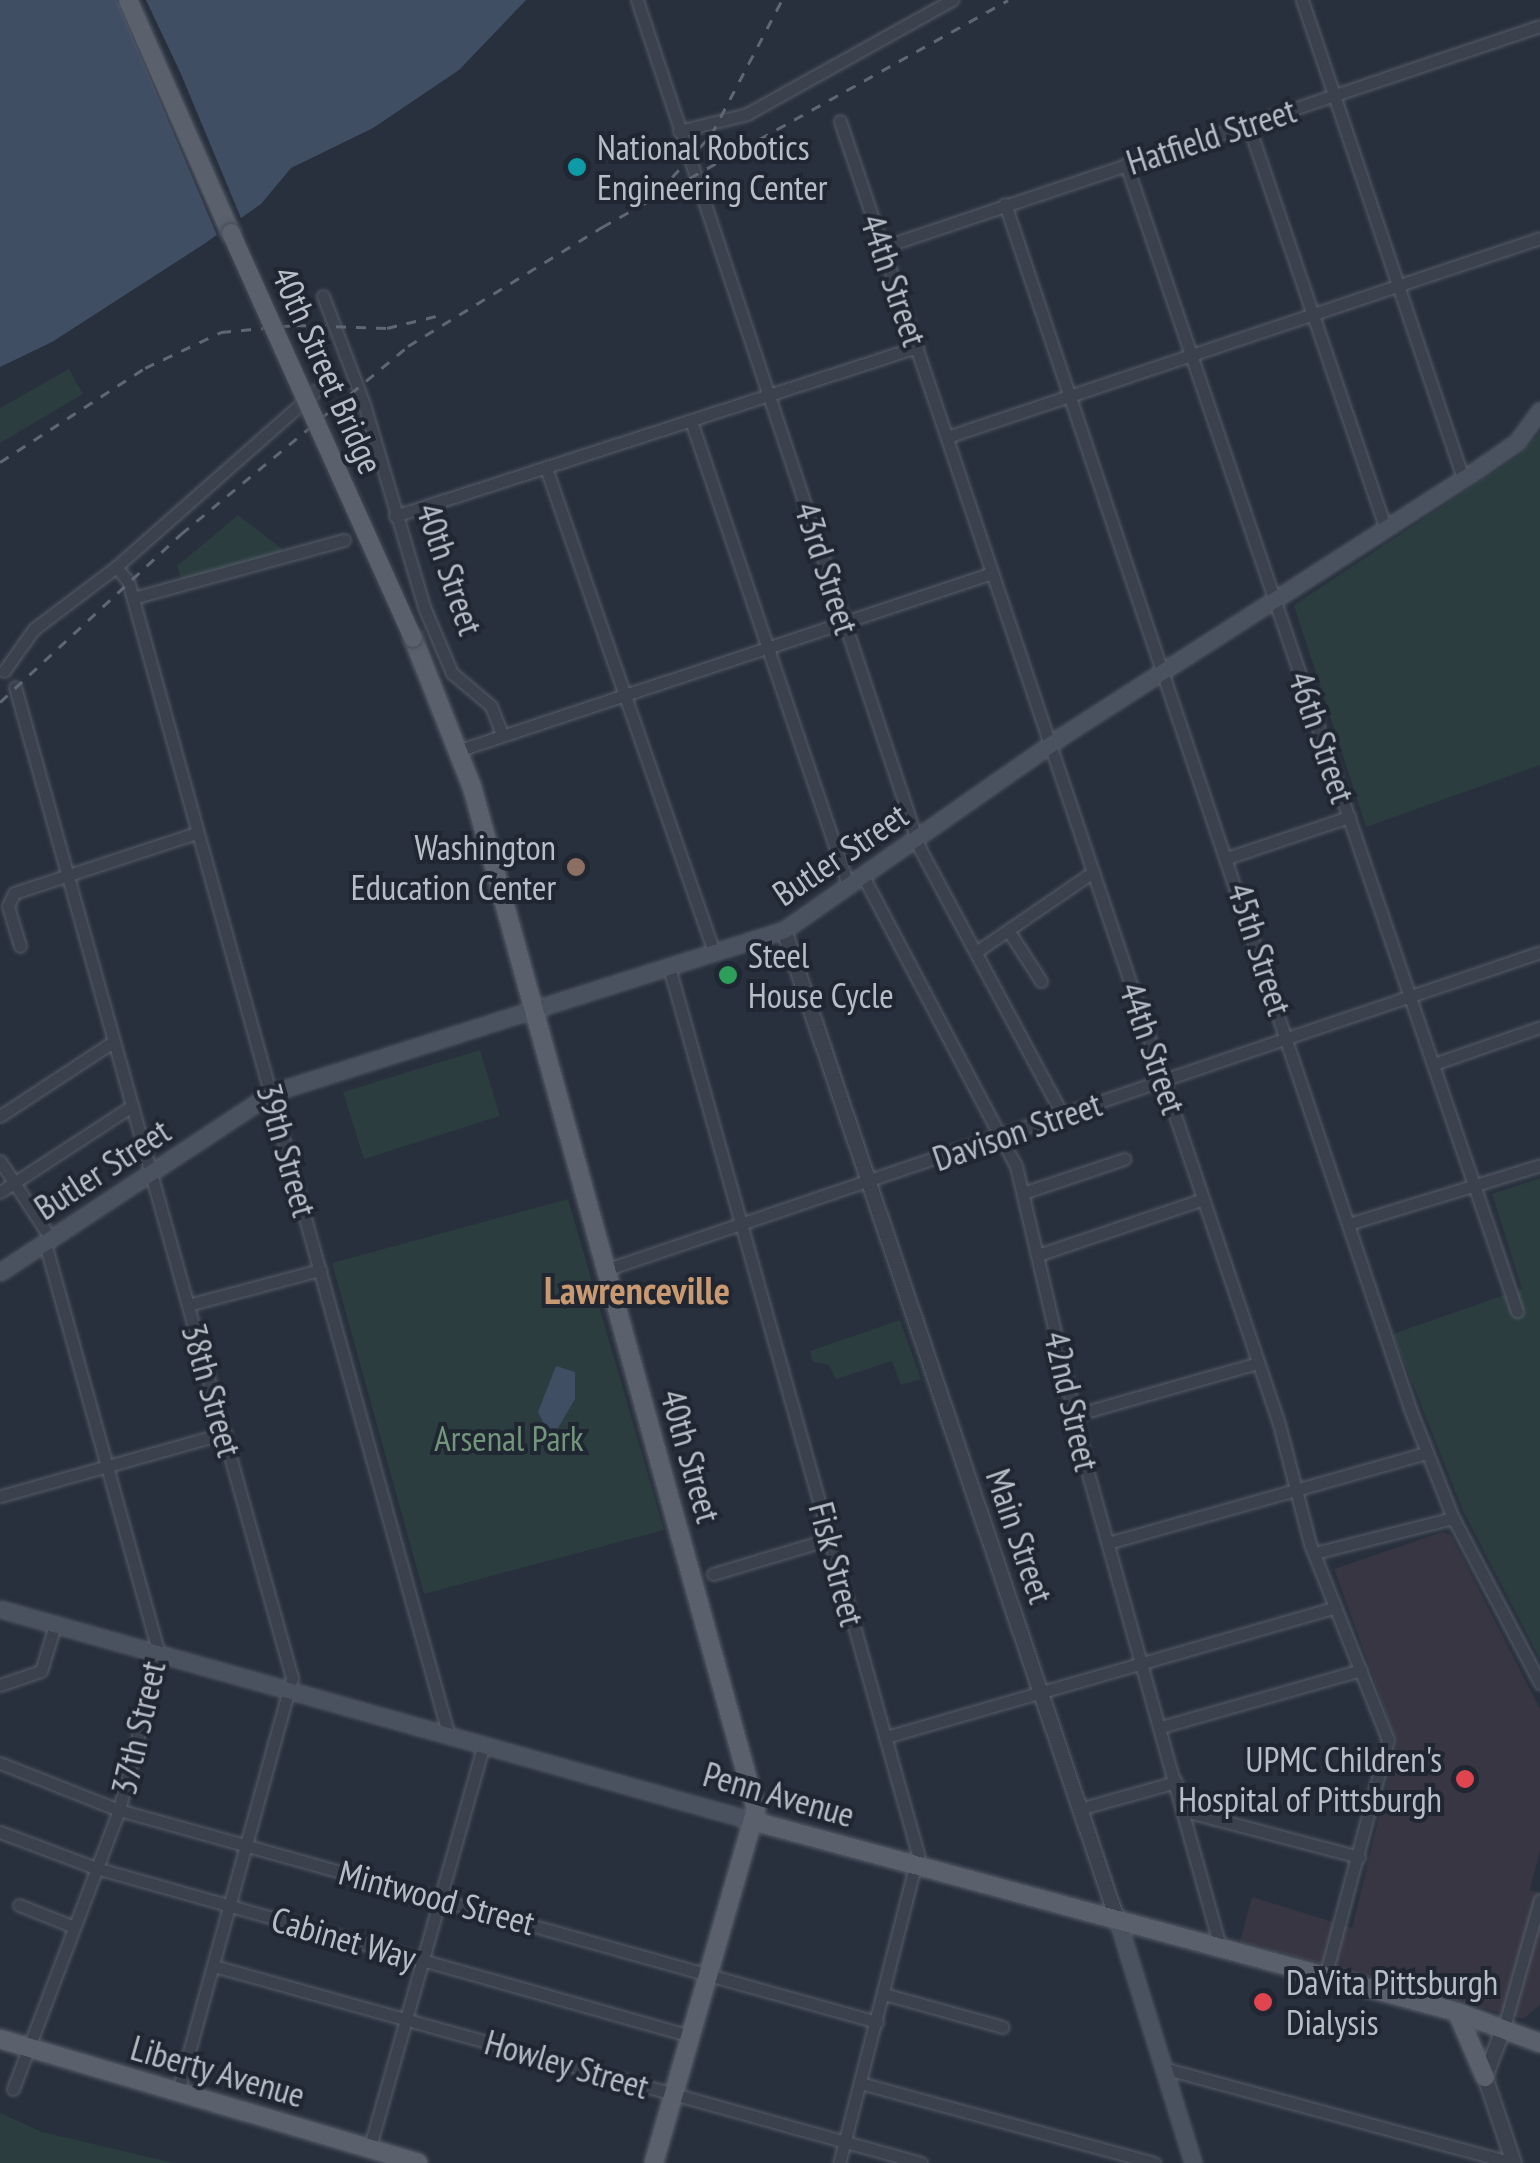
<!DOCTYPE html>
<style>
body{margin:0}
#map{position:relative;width:1540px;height:2163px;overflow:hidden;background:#28303d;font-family:"PT Sans Narrow",sans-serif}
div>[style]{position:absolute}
.medical>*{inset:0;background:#373642}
.green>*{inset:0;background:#2b3d3f}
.water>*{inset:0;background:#404e64}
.pier>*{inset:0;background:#28303d}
.roads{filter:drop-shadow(0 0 2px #565d68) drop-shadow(0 0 2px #565d68)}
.minor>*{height:11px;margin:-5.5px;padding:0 5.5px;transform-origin:5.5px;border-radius:5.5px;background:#3b424d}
.tertiary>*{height:14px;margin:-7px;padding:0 7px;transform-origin:7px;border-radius:7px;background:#3b424d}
.secondary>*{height:15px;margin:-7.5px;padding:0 7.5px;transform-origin:7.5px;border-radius:7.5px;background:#4a525f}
.primary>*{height:18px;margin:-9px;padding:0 9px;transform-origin:9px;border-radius:9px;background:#5a616d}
.rail>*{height:2.5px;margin-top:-1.25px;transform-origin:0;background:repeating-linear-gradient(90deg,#5e6773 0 10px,transparent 0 20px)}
.bridges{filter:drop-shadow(0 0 2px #454b56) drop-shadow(0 0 2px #454b56)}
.primary-bridge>*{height:18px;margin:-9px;padding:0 9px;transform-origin:9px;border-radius:9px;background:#5a616d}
.dots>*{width:28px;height:28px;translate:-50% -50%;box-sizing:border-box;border:5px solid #202732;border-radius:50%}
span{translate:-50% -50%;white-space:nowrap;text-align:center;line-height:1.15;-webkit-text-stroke:8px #202732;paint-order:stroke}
.street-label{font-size:35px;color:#b8bec8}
.poi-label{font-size:35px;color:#b8bec8}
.left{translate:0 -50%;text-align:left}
.right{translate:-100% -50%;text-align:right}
.park-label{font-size:35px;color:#72967a}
.neighbourhood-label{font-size:38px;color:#c99971;font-weight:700}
</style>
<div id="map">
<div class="medical">
<div style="clip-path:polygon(1442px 1532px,1451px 1535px,1540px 1709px,1540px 1850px,1530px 1890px,1540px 1893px,1540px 2005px,1523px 2019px,1240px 1941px,1252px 1897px,1352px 1928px,1397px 1742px,1334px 1569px)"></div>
</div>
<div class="green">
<div style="clip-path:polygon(69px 369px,83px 394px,0 443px,0 408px)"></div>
<div style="clip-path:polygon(1540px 432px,1540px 765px,1366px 827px,1294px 605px,1521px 454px)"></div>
<div style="clip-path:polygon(238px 515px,282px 549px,276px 556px,182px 581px,177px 566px)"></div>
<div style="clip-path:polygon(480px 1050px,500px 1116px,364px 1159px,343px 1092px)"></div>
<div style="clip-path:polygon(1540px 1178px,1540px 1659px,1463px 1511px,1393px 1334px,1522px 1289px,1492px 1194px)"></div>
<div style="clip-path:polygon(568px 1199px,664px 1530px,424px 1594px,332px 1263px)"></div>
<div style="clip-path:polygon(900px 1320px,921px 1379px,901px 1385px,892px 1361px,836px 1379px,829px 1365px,813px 1362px,810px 1351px)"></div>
<div style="clip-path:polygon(0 2113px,42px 2132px,174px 2163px,0 2163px)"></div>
</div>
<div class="water">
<div style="clip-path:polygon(0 0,526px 0,459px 70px,373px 128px,291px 168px,261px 204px,204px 244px,52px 342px,0 367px)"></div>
<div style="clip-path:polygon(556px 1366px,575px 1372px,575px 1399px,558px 1428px,546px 1428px,538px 1412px)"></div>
</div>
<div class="pier">
<div style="clip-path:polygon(117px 0,146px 0,181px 74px,243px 223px,219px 240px)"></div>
</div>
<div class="roads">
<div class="minor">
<div style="left:637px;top:0;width:895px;rotate:71.57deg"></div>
<div style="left:920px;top:849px;width:303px;rotate:61.8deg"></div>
<div style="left:1302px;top:0;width:504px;rotate:71.39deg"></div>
<div style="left:840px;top:121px;width:1375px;rotate:71.38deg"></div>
<div style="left:1279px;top:1424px;width:124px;rotate:75.5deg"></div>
<div style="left:1310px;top:1544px;width:211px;rotate:68.3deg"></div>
<div style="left:1388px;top:1740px;width:245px;rotate:104.9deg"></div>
<div style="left:1248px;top:124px;width:428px;rotate:71.2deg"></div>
<div style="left:679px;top:131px;width:70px;rotate:-14deg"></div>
<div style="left:747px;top:114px;width:235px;rotate:-29.1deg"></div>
<div style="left:1126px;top:164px;width:1212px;rotate:71.18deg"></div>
<div style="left:1005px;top:204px;width:1271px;rotate:71.42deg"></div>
<div style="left:1410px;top:1409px;width:117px;rotate:68.5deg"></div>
<div style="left:1453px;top:1518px;width:187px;rotate:62.2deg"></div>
<div style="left:883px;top:247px;width:693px;rotate:-18.59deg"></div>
<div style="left:323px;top:296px;width:116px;rotate:69.2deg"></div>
<div style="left:364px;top:404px;width:212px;rotate:73.5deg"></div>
<div style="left:424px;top:607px;width:72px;rotate:67deg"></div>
<div style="left:452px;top:673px;width:51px;rotate:40.2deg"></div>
<div style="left:491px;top:706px;width:30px;rotate:69deg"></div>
<div style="left:691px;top:421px;width:491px;rotate:71.3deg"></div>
<div style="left:947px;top:437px;width:625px;rotate:-18.55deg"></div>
<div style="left:546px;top:468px;width:512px;rotate:70.86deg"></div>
<div style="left:395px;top:516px;width:549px;rotate:-17.94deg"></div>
<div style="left:116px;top:567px;width:18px;rotate:49deg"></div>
<div style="left:128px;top:581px;width:1199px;rotate:74.47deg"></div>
<div style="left:133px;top:598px;width:219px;rotate:-15.4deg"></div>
<div style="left:4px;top:671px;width:52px;rotate:-54.5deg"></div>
<div style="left:34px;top:629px;width:103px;rotate:-37.1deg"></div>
<div style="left:116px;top:567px;width:268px;rotate:-41.4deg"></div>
<div style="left:15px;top:687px;width:1029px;rotate:74.38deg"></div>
<div style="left:292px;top:1678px;width:430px;rotate:105.4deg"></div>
<div style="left:460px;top:750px;width:561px;rotate:-18.4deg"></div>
<div style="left:1230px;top:857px;width:126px;rotate:-18.6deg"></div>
<div style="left:863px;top:876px;width:328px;rotate:62.2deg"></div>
<div style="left:1016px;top:1166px;width:319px;rotate:76.8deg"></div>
<div style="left:1089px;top:1477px;width:491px;rotate:74.4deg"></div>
<div style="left:1008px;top:930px;width:61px;rotate:57.1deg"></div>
<div style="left:20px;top:946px;width:42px;rotate:-106.7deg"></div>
<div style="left:8px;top:906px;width:14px;rotate:-65deg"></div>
<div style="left:14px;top:893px;width:192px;rotate:-18.2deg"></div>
<div style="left:976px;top:952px;width:142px;rotate:-34.4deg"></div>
<div style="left:669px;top:967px;width:921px;rotate:74.32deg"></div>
<div style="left:918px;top:1854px;width:319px;rotate:104.3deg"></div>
<div style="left:1434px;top:1064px;width:112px;rotate:-19.2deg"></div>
<div style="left:0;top:1116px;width:136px;rotate:-33.3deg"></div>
<div style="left:0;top:1161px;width:93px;rotate:56.8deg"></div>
<div style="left:0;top:1192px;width:158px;rotate:-33.1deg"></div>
<div style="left:1023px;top:1193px;width:107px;rotate:-18.6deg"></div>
<div style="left:1352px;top:1223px;width:197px;rotate:-17.1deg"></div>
<div style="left:1038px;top:1255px;width:174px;rotate:-18.7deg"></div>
<div style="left:605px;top:1270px;width:988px;rotate:-18.78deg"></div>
<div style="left:188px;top:1305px;width:137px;rotate:-14.9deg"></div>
<div style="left:1075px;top:1415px;width:190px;rotate:-15.9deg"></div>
<div style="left:1px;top:1496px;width:233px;rotate:-15.7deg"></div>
<div style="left:1108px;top:1543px;width:331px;rotate:-15.8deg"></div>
<div style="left:1315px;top:1553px;width:142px;rotate:-14.2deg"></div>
<div style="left:713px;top:1574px;width:122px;rotate:-16.7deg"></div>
<div style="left:0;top:1685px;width:43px;rotate:-18.9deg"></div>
<div style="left:41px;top:1671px;width:48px;rotate:-73.1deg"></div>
<div style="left:1161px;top:1727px;width:208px;rotate:-15.9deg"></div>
<div style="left:886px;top:1737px;width:468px;rotate:-16.1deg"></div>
<div style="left:0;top:1763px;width:128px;rotate:21.6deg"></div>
<div style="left:119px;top:1810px;width:787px;rotate:15.63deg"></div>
<div style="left:1079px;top:1809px;width:101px;rotate:-15.6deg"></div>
<div style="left:1185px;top:1811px;width:180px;rotate:14.8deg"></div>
<div style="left:0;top:1832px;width:103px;rotate:20.6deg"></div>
<div style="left:96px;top:1868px;width:618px;rotate:15.77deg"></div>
<div style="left:19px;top:1905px;width:59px;rotate:21.8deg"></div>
<div style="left:214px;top:1966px;width:734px;rotate:15.57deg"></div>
<div style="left:884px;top:1994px;width:123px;rotate:15.5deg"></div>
<div style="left:1504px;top:2027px;width:132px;rotate:-74.2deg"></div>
<div style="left:1163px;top:2068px;width:363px;rotate:15.2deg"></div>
<div style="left:860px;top:2083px;width:305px;rotate:15.2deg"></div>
<div style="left:13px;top:2089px;width:298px;rotate:-69.2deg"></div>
<div style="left:119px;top:1810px;width:161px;rotate:-75.6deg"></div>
<div style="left:159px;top:1654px;width:427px;rotate:-105.5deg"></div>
<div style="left:369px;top:2150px;width:420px;rotate:-74.2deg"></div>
</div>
<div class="tertiary">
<div style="left:784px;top:930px;width:1047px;rotate:71.39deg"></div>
<div style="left:1504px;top:2027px;width:53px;rotate:110.8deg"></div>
<div style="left:1485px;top:2077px;width:91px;rotate:71.4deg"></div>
</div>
<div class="secondary">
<div style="left:0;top:1272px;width:325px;rotate:-33.4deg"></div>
<div style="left:271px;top:1093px;width:538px;rotate:-17.63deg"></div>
<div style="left:784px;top:930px;width:339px;rotate:-34.9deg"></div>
<div style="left:1062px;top:736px;width:496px;rotate:-32.7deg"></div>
<div style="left:1479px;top:468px;width:46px;rotate:-34.4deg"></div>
<div style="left:1517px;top:442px;width:39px;rotate:-54deg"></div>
<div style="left:0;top:1609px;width:782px;rotate:15.72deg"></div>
<div style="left:1118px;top:1922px;width:252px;rotate:72.7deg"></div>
</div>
<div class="primary">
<div style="left:128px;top:0;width:255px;rotate:66.2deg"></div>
<div style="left:413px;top:638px;width:160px;rotate:68.4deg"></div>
<div style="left:472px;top:787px;width:1061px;rotate:74.47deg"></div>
<div style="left:756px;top:1809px;width:368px;rotate:106.1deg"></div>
<div style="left:753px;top:1821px;width:729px;rotate:15.18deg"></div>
<div style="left:1457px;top:2012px;width:89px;rotate:20.5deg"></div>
<div style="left:1457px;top:2012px;width:71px;rotate:66.7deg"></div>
<div style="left:0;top:2039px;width:436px;rotate:16.5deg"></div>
</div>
</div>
<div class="rail">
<div style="left:672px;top:177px;width:57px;rotate:-47.1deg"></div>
<div style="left:711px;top:135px;width:153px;rotate:-62.3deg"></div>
<div style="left:0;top:462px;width:173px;rotate:-33deg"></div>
<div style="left:145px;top:368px;width:84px;rotate:-25.3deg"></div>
<div style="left:221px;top:332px;width:75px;rotate:-5.3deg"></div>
<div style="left:296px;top:325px;width:91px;rotate:1.9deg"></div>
<div style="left:387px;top:328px;width:59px;rotate:-13.8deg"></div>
<div style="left:0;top:702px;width:247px;rotate:-42.9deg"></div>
<div style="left:181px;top:534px;width:295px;rotate:-39.6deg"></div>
<div style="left:408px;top:346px;width:228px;rotate:-31.5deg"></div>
<div style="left:602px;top:227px;width:465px;rotate:-29.2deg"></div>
</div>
<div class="bridges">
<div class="primary-bridge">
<div style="left:231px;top:233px;width:444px;rotate:65.8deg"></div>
</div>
</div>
<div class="dots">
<div style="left:577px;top:167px;background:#0f9aa8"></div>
<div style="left:576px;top:867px;background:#8d6e63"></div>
<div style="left:728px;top:975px;background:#2e9e5b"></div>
<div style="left:1465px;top:1779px;background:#e0444e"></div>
<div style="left:1263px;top:2002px;background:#e0444e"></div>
</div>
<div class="street-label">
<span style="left:1211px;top:136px;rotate:-18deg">Hatfield Street</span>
<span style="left:894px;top:280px;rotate:71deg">44th Street</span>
<span style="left:328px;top:370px;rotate:66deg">40th Street Bridge</span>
<span style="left:827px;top:568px;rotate:72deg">43rd Street</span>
<span style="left:450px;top:569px;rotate:71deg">40th Street</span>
<span style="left:1322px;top:737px;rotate:71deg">46th Street</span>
<span style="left:840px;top:854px;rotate:-34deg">Butler Street</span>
<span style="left:1260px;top:949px;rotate:72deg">45th Street</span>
<span style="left:1153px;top:1048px;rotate:71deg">44th Street</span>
<span style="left:1017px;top:1131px;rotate:-19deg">Davison Street</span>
<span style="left:287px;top:1150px;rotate:74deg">39th Street</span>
<span style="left:102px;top:1169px;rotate:-33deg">Butler Street</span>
<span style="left:212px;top:1390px;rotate:74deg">38th Street</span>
<span style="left:1072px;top:1401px;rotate:77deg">42nd Street</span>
<span style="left:691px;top:1456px;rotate:74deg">40th Street</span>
<span style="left:1020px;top:1536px;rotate:71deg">Main Street</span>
<span style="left:837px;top:1564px;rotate:75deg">Fisk Street</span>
<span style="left:138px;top:1728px;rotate:-77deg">37th Street</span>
<span style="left:779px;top:1794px;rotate:16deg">Penn Avenue</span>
<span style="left:437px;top:1897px;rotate:15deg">Mintwood Street</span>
<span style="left:344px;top:1938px;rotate:16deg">Cabinet Way</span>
<span style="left:567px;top:2064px;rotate:16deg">Howley Street</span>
<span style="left:218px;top:2071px;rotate:16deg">Liberty Avenue</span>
</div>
<div class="poi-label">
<span class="left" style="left:597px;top:167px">National Robotics<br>Engineering Center</span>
<span class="right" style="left:556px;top:867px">Washington<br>Education Center</span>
<span class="left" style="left:748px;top:975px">Steel<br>House Cycle</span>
<span class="right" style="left:1442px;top:1779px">UPMC Children's<br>Hospital of Pittsburgh</span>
<span class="left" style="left:1286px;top:2002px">DaVita Pittsburgh<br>Dialysis</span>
</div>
<div class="park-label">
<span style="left:509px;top:1438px">Arsenal Park</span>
</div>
<div class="neighbourhood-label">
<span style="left:637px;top:1290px">Lawrenceville</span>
</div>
</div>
